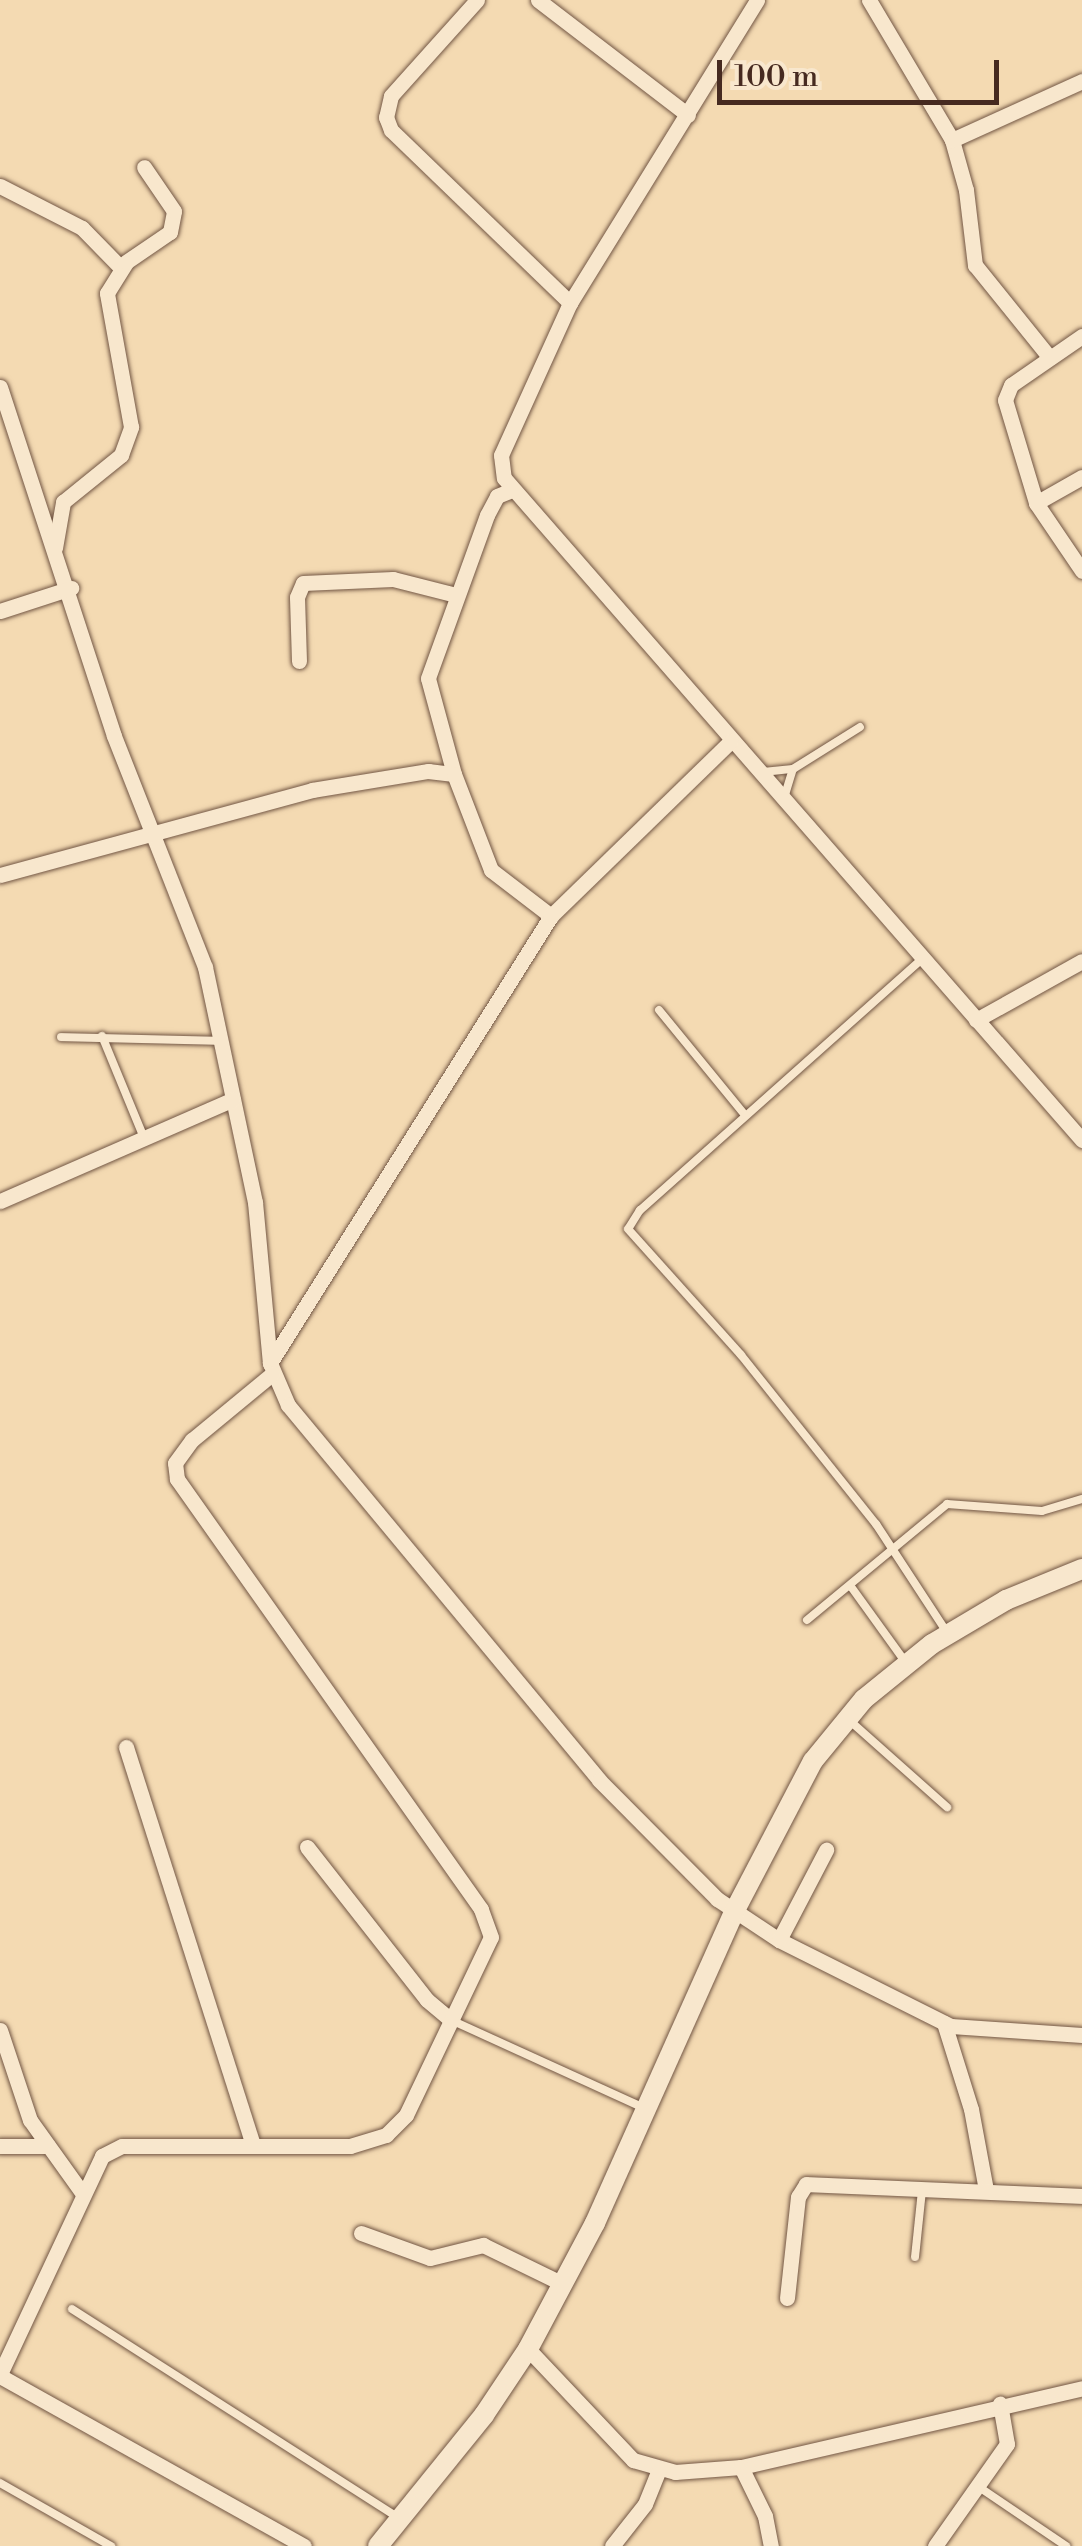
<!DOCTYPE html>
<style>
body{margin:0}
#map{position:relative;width:1082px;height:2546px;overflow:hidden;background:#f4dab2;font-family:"Libre Bodoni",serif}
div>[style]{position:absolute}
.roads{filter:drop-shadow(0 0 2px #725644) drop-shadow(0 0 2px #725644)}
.service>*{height:8px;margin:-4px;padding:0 4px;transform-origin:4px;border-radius:4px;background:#f8e7cd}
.minor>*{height:15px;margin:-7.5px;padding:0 7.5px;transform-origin:7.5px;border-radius:7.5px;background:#f8e7cd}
.tertiary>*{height:20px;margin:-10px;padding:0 10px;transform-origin:10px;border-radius:10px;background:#f8e7cd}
span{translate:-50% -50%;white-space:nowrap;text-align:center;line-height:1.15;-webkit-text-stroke:8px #f8e7cd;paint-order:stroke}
.scale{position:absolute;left:717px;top:60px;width:282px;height:45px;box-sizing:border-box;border:5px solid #462a20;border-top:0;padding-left:12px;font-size:30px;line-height:35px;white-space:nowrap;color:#462a20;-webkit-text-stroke:8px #f8e7cd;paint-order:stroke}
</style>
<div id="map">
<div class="roads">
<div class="service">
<div style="left:763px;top:772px;width:30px;rotate:-6deg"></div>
<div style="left:784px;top:798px;width:30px;rotate:-73deg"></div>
<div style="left:793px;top:769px;width:79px;rotate:-32.1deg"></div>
<div style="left:922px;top:959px;width:378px;rotate:138.3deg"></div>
<div style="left:640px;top:1210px;width:22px;rotate:122deg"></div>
<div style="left:628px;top:1229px;width:169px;rotate:48.1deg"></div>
<div style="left:741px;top:1355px;width:216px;rotate:51.4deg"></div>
<div style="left:876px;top:1524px;width:131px;rotate:56.8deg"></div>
<div style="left:659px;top:1010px;width:136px;rotate:50.7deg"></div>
<div style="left:102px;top:1036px;width:110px;rotate:67.6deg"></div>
<div style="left:61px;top:1037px;width:161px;rotate:1.4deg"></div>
<div style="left:852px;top:1588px;width:92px;rotate:54.2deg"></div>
<div style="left:807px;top:1620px;width:182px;rotate:-39.6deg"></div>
<div style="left:947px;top:1504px;width:95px;rotate:4.2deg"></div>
<div style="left:1042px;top:1511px;width:42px;rotate:-16.7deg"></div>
<div style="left:850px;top:1721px;width:130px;rotate:41.6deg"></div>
<div style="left:451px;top:2020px;width:210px;rotate:24.5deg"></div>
<div style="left:915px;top:2257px;width:67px;rotate:-84deg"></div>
<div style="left:72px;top:2309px;width:386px;rotate:32.6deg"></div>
<div style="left:0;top:2483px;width:128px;rotate:29.6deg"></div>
<div style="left:976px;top:2485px;width:109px;rotate:34.1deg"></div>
</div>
<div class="minor">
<div style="left:477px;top:0;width:129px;rotate:131.9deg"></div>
<div style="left:391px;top:96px;width:22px;rotate:103deg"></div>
<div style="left:386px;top:117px;width:14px;rotate:69deg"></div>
<div style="left:391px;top:130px;width:249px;rotate:44deg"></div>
<div style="left:570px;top:303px;width:167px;rotate:114.4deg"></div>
<div style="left:501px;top:455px;width:23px;rotate:83deg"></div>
<div style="left:504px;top:478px;width:879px;rotate:48.88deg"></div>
<div style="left:538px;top:0;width:189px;rotate:37.5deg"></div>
<div style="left:869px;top:0;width:163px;rotate:59.3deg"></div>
<div style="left:952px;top:140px;width:52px;rotate:74.4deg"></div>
<div style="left:966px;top:190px;width:76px;rotate:83.2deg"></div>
<div style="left:975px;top:265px;width:119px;rotate:51.1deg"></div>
<div style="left:952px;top:140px;width:143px;rotate:-24.4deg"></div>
<div style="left:0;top:186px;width:92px;rotate:27.1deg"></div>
<div style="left:82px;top:228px;width:56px;rotate:45.7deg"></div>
<div style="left:570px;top:303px;width:356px;rotate:-58.3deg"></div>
<div style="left:1082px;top:336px;width:86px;rotate:145.4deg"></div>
<div style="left:1011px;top:385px;width:16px;rotate:112deg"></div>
<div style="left:1005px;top:400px;width:108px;rotate:73.2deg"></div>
<div style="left:1036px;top:503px;width:53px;rotate:-29.5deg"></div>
<div style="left:0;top:387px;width:367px;rotate:71.9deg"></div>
<div style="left:114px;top:736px;width:248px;rotate:68.5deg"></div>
<div style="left:205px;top:967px;width:240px;rotate:78deg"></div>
<div style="left:255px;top:1202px;width:162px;rotate:84.7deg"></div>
<div style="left:270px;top:1363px;width:46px;rotate:66.8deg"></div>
<div style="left:288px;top:1405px;width:487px;rotate:50.3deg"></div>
<div style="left:599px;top:1780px;width:168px;rotate:45.2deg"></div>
<div style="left:717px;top:1899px;width:74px;rotate:33.5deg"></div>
<div style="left:779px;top:1940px;width:192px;rotate:26.6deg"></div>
<div style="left:951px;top:2026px;width:131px;rotate:3.9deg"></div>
<div style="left:1036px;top:503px;width:82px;rotate:55.9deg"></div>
<div style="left:55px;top:548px;width:47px;rotate:-80.1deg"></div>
<div style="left:63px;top:502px;width:75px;rotate:-39deg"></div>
<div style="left:121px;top:455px;width:30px;rotate:-70deg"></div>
<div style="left:131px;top:427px;width:136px;rotate:-100.2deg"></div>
<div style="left:107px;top:293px;width:36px;rotate:-58deg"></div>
<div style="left:126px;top:262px;width:53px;rotate:-34.3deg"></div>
<div style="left:170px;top:232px;width:21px;rotate:-79deg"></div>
<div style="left:174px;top:211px;width:53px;rotate:-124.3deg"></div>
<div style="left:0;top:611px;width:75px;rotate:-17.9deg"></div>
<div style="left:299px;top:661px;width:64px;rotate:-91.8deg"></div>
<div style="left:297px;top:597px;width:15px;rotate:-67deg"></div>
<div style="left:303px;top:583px;width:90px;rotate:-2.5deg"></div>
<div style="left:393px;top:579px;width:65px;rotate:14.3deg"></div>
<div style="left:454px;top:774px;width:99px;rotate:-105.2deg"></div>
<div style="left:428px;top:678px;width:173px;rotate:-70.1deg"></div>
<div style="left:487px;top:515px;width:21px;rotate:-62deg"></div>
<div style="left:497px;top:496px;width:16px;rotate:-22deg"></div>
<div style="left:0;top:875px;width:323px;rotate:-15.2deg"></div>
<div style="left:312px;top:790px;width:118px;rotate:-9.3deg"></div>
<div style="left:428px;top:771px;width:26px;rotate:7deg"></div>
<div style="left:454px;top:774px;width:103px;rotate:68.9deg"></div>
<div style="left:491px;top:870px;width:76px;rotate:37.5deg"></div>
<div style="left:976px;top:1020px;width:121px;rotate:-29.1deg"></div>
<div style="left:0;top:1201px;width:254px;rotate:-23.6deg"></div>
<div style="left:270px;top:1363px;width:528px;rotate:-57.85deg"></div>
<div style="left:551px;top:916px;width:250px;rotate:-44.2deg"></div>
<div style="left:126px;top:1747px;width:418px;rotate:72.3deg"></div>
<div style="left:307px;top:1847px;width:194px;rotate:51.9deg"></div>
<div style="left:427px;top:2000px;width:30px;rotate:40deg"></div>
<div style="left:779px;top:1940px;width:102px;rotate:-62.4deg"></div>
<div style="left:944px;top:2023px;width:90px;rotate:72.6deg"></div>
<div style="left:971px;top:2109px;width:82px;rotate:79.5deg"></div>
<div style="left:0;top:2030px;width:95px;rotate:71.6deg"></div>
<div style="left:30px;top:2120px;width:91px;rotate:54.4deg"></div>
<div style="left:0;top:2146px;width:48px"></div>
<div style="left:361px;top:2233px;width:73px;rotate:19.9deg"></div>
<div style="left:430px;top:2258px;width:55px;rotate:-13.8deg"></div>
<div style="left:483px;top:2245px;width:89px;rotate:26deg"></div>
<div style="left:787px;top:2298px;width:102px;rotate:-83.8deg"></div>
<div style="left:798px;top:2197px;width:15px;rotate:-58deg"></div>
<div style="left:806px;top:2184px;width:276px;rotate:2.5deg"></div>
<div style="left:528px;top:2349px;width:153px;rotate:46.6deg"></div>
<div style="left:633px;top:2460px;width:44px;rotate:15.9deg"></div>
<div style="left:675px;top:2472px;width:66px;rotate:-4.3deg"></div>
<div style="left:741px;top:2467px;width:350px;rotate:-13deg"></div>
<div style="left:0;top:2374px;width:241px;rotate:-64.9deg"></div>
<div style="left:102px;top:2156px;width:22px;rotate:-27deg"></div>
<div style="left:122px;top:2146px;width:228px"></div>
<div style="left:350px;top:2146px;width:38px;rotate:-17deg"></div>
<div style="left:386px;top:2135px;width:28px;rotate:-45deg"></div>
<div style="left:406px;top:2115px;width:197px;rotate:-64.5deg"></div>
<div style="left:491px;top:1937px;width:30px;rotate:-110deg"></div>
<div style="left:481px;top:1909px;width:527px;rotate:-125.26deg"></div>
<div style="left:177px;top:1479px;width:16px;rotate:-97deg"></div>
<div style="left:175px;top:1463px;width:29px;rotate:-54deg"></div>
<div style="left:192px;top:1440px;width:104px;rotate:-39.5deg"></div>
<div style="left:0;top:2376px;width:348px;rotate:29.2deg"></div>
<div style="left:741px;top:2467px;width:55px;rotate:63.9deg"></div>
<div style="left:765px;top:2516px;width:31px;rotate:79deg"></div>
<div style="left:612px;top:2546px;width:53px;rotate:-51.8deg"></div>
<div style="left:645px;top:2504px;width:37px;rotate:-68deg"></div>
<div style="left:935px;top:2546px;width:125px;rotate:-54.8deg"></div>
<div style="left:1007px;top:2444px;width:41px;rotate:-99.9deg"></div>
</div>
<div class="tertiary">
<div style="left:378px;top:2546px;width:169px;rotate:-51deg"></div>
<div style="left:484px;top:2415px;width:79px;rotate:-56.3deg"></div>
<div style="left:528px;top:2349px;width:143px;rotate:-62deg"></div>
<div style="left:595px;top:2223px;width:341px;rotate:-65.9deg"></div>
<div style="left:734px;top:1912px;width:170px;rotate:-62.4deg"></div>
<div style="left:813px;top:1761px;width:80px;rotate:-50.6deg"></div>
<div style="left:864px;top:1699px;width:87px;rotate:-39deg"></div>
<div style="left:932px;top:1644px;width:86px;rotate:-30.7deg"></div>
<div style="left:1006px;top:1600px;width:82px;rotate:-22.2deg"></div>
</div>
</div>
<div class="scale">100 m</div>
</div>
